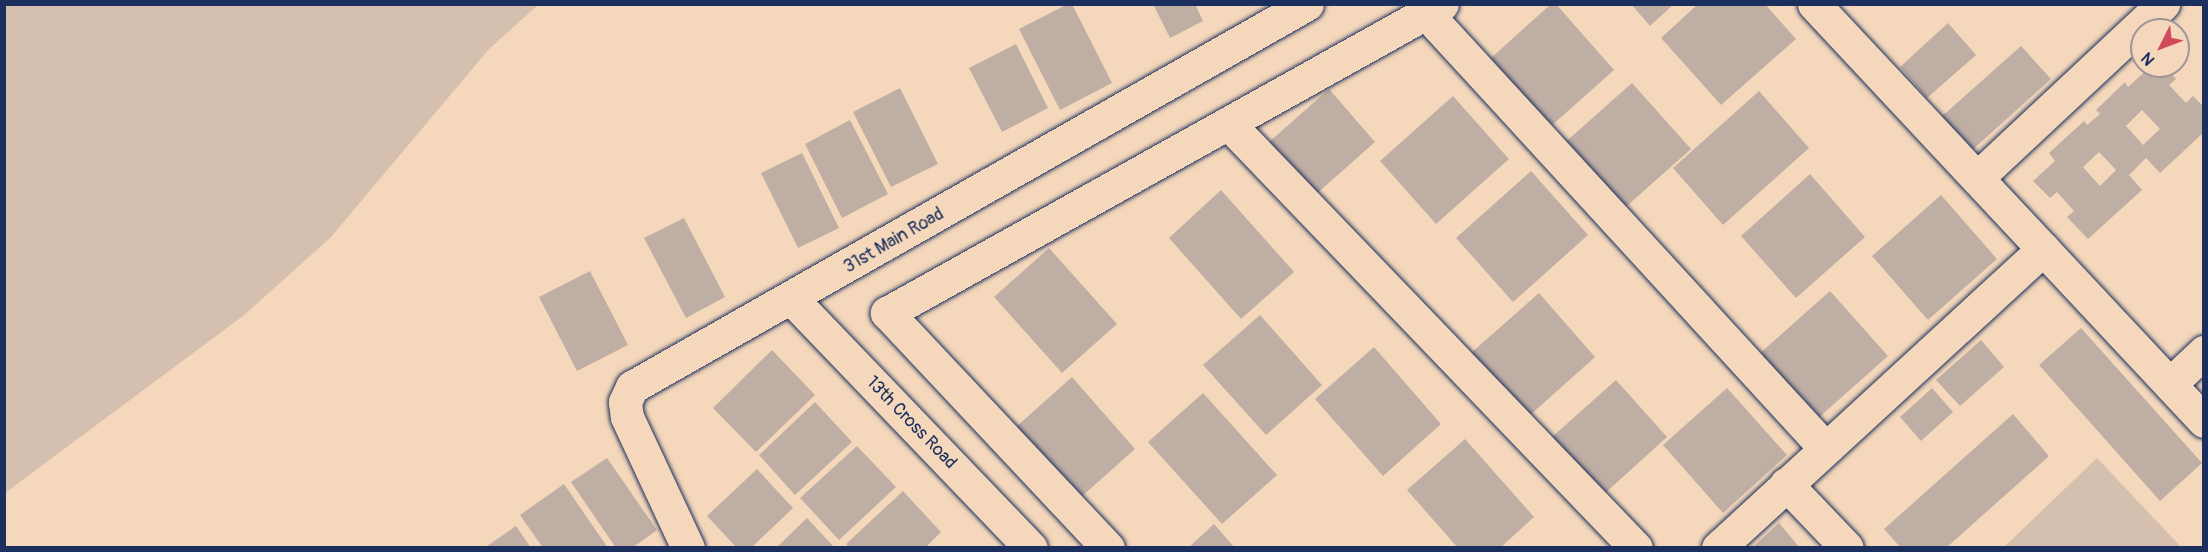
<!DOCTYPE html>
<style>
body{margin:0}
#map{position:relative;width:2208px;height:552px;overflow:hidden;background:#f5d8bb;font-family:Pangolin,sans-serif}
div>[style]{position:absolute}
.green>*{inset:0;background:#d5bfae}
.building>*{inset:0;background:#bfaea4}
.roads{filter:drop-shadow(0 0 2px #1b2f5e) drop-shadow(0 0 2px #1b2f5e)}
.minor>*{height:33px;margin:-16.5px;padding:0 16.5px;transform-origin:16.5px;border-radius:16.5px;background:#f5d8bb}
span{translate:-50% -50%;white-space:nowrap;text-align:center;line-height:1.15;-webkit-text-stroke:5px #f5d8bb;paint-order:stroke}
.street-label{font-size:18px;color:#1b2f5e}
.frame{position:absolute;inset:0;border:6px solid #1b2f5e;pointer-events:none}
.north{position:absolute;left:2130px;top:18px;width:60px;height:60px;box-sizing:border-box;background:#f5d8bb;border:2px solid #9e9496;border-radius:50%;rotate:228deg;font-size:16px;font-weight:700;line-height:24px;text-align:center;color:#1b2f5e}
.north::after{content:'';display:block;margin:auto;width:21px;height:27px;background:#d1495b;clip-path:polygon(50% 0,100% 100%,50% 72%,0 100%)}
</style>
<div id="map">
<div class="green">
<div style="clip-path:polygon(5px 4px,538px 4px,538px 5px,489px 49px,331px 237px,243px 316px,5px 493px)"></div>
<div style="clip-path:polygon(2097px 458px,2181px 547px,2004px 547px)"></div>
</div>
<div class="building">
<div style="clip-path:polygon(1068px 4px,1072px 4px,1112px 83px,1060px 110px,1019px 29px)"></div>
<div style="clip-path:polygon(1153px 4px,1195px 4px,1203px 21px,1170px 38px)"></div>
<div style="clip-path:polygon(1551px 4px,1556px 4px,1614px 70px,1550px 127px,1490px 59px)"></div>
<div style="clip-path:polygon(1631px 4px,1674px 4px,1650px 26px)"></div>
<div style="clip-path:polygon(1698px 4px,1765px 4px,1796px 39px,1721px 105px,1661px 38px)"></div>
<div style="clip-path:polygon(1948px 23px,1976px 55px,1927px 98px,1900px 67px)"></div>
<div style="clip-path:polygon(1016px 44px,1048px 108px,1002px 132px,969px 68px)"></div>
<div style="clip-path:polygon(2021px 46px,2051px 79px,1970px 152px,1940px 118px)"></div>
<div style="clip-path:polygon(evenodd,2151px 66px,2165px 66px,2176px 79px,2169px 85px,2186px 103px,2193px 96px,2204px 107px,2204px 132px,2160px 173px,2146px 158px,2129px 175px,2142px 190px,2088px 239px,2067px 217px,2074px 211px,2057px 192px,2050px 198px,2033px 181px,2055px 161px,2049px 153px,2084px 121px,2087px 125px,2100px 114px,2096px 110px,2125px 82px,2128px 87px,2151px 66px,2142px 110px,2160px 129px,2143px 145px,2126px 126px,2142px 110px,2151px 66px,2099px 152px,2116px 170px,2100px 186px,2083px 167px,2099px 152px)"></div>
<div style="clip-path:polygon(1632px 83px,1691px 149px,1620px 212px,1561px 146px)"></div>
<div style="clip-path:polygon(900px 88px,938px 164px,891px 187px,853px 112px)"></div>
<div style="clip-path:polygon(1329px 89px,1375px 142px,1314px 196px,1267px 144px)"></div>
<div style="clip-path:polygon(1759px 91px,1809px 148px,1723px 225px,1673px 168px)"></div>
<div style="clip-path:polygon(1453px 96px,1509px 159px,1436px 224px,1380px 161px)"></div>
<div style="clip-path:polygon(850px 120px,888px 194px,842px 218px,805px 144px)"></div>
<div style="clip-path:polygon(802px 153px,839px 228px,798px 248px,761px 173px)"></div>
<div style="clip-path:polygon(1531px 171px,1588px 235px,1513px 302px,1456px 238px)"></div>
<div style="clip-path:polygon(1810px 174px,1865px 237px,1796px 298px,1741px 236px)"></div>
<div style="clip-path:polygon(1221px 190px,1294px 272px,1241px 319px,1169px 238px)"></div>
<div style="clip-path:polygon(1941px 195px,1997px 259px,1928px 320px,1872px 256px)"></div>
<div style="clip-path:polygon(684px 218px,725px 297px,686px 318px,644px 238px)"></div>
<div style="clip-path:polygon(1049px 248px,1117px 324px,1062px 373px,994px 297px)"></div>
<div style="clip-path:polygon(590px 271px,628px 345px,577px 371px,539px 297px)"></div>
<div style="clip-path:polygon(1830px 291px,1888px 356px,1816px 420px,1758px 355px)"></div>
<div style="clip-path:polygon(1539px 293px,1595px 357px,1528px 417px,1471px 353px)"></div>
<div style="clip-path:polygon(1260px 315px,1322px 385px,1266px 435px,1203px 365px)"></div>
<div style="clip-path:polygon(2081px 328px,2202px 463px,2160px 501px,2039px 365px)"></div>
<div style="clip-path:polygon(1981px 340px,2004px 367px,1960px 406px,1936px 380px)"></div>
<div style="clip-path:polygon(1374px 347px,1441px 424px,1383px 476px,1315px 399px)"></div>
<div style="clip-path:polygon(772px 350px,815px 395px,756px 452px,713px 408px)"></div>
<div style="clip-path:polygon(1072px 377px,1135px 449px,1080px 498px,1016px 427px)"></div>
<div style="clip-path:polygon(1616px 380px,1667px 437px,1603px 495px,1552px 437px)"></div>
<div style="clip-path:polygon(1727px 388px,1787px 455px,1723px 513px,1663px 445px)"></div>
<div style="clip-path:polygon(1932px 388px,1953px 412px,1921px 441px,1900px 417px)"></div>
<div style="clip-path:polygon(1203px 393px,1277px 475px,1222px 524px,1148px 442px)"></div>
<div style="clip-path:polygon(815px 402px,852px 442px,795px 495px,759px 455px)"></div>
<div style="clip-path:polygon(2013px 414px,2049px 456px,1946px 548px,1901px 548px,1884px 529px)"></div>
<div style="clip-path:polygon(1465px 439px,1534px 517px,1500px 548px,1458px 548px,1407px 490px)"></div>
<div style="clip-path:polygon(857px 446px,896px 487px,839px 540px,800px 498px)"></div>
<div style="clip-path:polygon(607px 458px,657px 530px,632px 548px,616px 548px,571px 482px)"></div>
<div style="clip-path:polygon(757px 469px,793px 508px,751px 548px,737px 548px,707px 516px)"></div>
<div style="clip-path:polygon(564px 484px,608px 548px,543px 548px,520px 515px)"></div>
<div style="clip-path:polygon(903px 491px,941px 532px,925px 548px,850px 548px,846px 544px)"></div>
<div style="clip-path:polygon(807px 518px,835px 548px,776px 548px)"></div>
<div style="clip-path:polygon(1779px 523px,1800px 548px,1752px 548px)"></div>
<div style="clip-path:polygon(1214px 524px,1235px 548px,1188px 548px)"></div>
<div style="clip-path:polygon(516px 526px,531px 548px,484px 548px)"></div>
</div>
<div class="roads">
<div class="minor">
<div style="left:1814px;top:4px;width:571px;rotate:46.92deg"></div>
<div style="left:1426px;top:13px;width:590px;rotate:47.47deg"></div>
<div style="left:1228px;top:123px;width:589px;rotate:46.17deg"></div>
<div style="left:1977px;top:178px;width:255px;rotate:-43.1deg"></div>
<div style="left:792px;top:299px;width:345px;rotate:46.2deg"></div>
<div style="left:2170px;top:384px;width:47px;rotate:-43.3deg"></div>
<div style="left:1786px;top:484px;width:88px;rotate:46.4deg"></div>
<div style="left:688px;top:548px;width:145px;rotate:-115deg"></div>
<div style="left:627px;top:417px;width:15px;rotate:-98deg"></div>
<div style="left:625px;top:402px;width:17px;rotate:-65deg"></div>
<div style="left:632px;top:387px;width:776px;rotate:-29.57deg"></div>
<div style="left:1108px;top:548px;width:323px;rotate:-133.2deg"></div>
<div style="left:887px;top:313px;width:635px;rotate:-29.11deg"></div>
<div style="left:1718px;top:548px;width:442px;rotate:-42.6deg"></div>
</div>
</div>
<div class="street-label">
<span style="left:894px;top:241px;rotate:-30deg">31st Main Road</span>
<span style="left:911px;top:423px;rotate:46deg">13th Cross Road</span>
</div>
<div class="frame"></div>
<div class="north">N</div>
</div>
